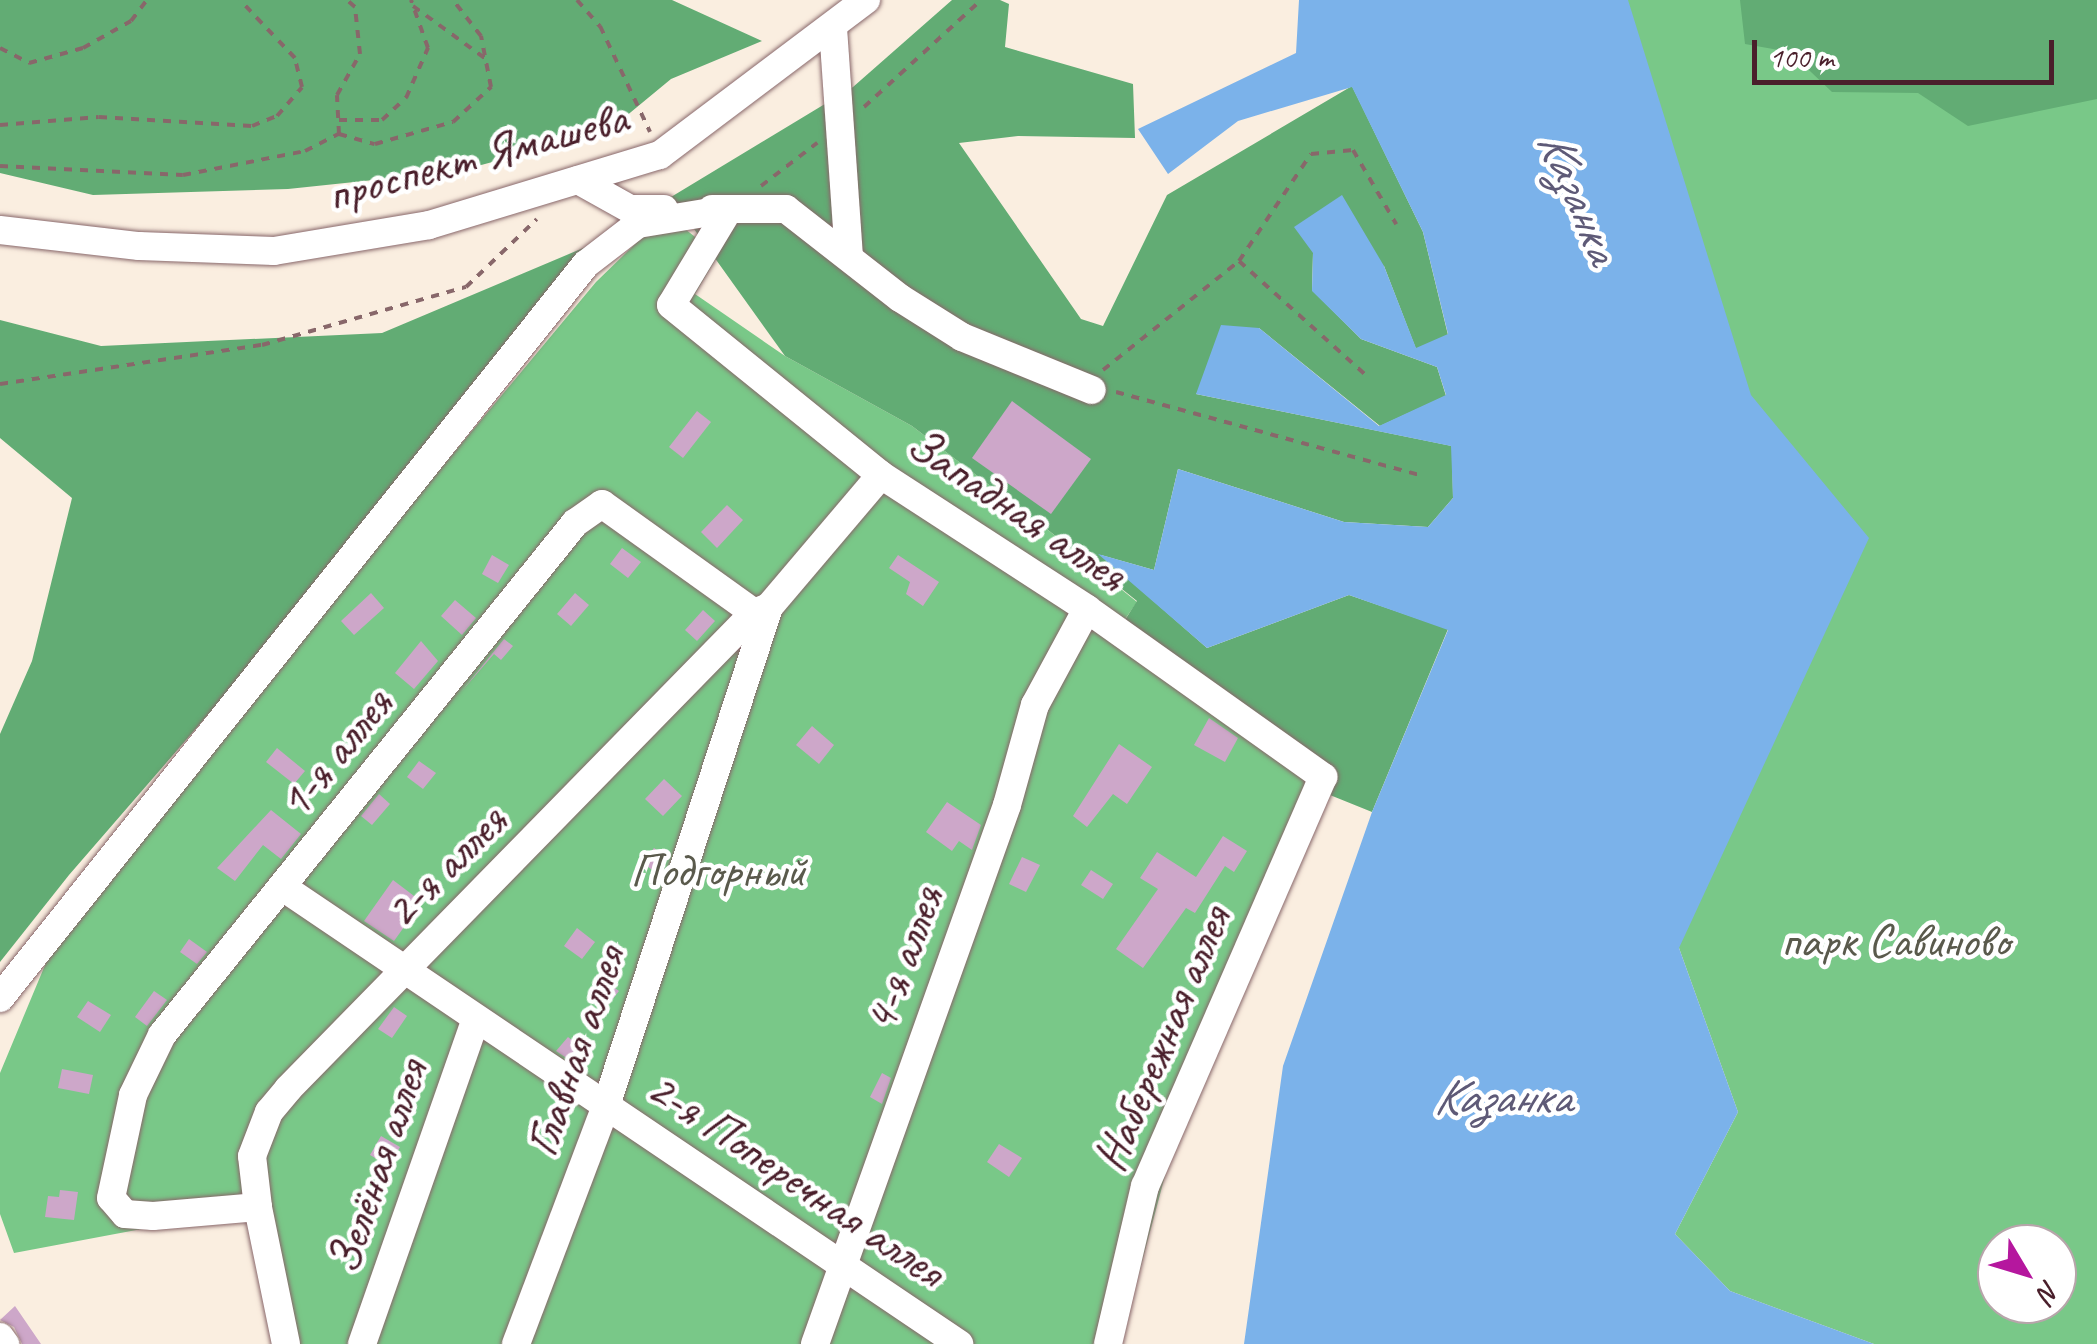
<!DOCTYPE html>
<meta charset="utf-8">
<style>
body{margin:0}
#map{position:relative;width:2097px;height:1344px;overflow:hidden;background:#faeee0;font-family:Caveat,sans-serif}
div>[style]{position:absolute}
.green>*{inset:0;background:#79c888}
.forest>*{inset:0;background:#62ac74}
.water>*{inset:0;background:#7bb2ea}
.building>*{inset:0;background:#cda7c9}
.path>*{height:4px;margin-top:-2px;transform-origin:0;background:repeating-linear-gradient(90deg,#88676a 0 8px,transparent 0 16px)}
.roads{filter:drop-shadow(0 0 2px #88676a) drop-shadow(0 0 2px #88676a)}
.minor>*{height:28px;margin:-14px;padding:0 14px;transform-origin:14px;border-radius:14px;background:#fff}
span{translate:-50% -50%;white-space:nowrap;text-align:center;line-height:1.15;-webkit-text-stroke:9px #fff;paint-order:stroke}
.street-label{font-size:48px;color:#4a1f2b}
.park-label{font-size:48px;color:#5a5a4c}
.water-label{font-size:50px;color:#5e5a77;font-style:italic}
.north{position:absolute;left:1977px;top:1224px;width:100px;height:100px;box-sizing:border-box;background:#fff;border:2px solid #b7a5aa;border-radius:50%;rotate:128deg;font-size:28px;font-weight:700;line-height:40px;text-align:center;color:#4a1f2b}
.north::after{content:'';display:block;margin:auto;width:35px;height:45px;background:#b5179e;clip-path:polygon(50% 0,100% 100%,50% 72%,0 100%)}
.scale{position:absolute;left:1752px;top:40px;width:302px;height:45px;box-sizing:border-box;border:5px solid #4a1f2b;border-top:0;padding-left:12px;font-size:30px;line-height:35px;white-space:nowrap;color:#4a1f2b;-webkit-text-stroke:8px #fff;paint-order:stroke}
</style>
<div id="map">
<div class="green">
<div style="clip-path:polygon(evenodd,1607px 0,2097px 0,2097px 1344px,1874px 1344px,1730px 1291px,1675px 1234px,1738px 1112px,1679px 948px,1607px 0,1997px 1244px,2057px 1244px,2057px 1304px,1997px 1304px,1997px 1244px)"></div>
<div style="clip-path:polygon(666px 214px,718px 255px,695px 294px,785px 356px,912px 426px,1043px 526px,1137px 602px,1123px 622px,1325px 793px,1166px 1172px,1120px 1344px,286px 1344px,258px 1207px,14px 1253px,0 1214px,0 1073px,63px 922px,596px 282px)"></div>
</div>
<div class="forest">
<div style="clip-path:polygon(0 0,672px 0,762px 41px,671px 79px,608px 131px,459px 171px,288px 189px,93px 195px,0 173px)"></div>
<div style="clip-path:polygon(952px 0,1000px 0,1009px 4px,1005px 47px,1133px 84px,1135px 138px,1018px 136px,959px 143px,1081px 319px,1103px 326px,1167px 195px,1352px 86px,1423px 232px,1448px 335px,1416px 349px,1384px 266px,1313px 253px,1312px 290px,1361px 339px,1437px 367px,1446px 396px,1380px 426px,1259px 328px,1196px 394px,1452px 446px,1453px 498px,1428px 527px,1344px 522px,1178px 469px,1154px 570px,1101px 555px,1207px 648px,1349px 595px,1448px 629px,1372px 812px,1325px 793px,1123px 623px,1137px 601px,1043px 526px,912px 426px,785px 356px,684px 215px,666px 206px,590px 274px,69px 875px,0 962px,0 734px,32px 661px,72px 498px,0 438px,0 320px,101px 346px,382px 333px,595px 243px,853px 87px)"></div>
<div style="clip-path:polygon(1740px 0,2097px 0,2097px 99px,1968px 126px,1918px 93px,1832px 92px,1790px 52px,1745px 44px)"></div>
</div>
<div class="water">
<div style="clip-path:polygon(1299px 0,1628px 0,1751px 395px,1869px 538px,1679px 948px,1738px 1112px,1675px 1234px,1730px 1291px,1874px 1344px,1244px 1344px,1283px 1066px,1372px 812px,1448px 630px,1349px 595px,1207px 648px,1098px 554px,1154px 570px,1178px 469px,1344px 522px,1428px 527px,1453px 498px,1451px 446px,1196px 394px,1221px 325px,1259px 328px,1379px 426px,1446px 395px,1437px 367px,1361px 339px,1312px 291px,1313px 253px,1294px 227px,1342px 195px,1384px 266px,1416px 348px,1448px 334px,1423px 232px,1352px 87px,1238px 121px,1168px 174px,1138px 129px,1296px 53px)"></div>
</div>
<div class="building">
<div style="clip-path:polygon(1012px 401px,1091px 459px,1051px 514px,972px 458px)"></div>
<div style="clip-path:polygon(697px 411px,711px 422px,683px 458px,669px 447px)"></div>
<div style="clip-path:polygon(727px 505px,743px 520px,717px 548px,701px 532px)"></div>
<div style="clip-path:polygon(622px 548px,641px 562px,628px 578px,610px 564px)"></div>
<div style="clip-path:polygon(492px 555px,509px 565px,498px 583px,482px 574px)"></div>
<div style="clip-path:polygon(898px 555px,939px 582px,923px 606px,906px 594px,910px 582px,889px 568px)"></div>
<div style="clip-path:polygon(371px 593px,384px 608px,354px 635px,341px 621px)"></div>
<div style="clip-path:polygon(575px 593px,589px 605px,571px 626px,557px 614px)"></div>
<div style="clip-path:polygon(455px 600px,476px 618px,462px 635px,441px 616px)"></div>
<div style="clip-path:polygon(703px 610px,715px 621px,697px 641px,685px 630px)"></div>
<div style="clip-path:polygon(504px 639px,513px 646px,501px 660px,494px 654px,461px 692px)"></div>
<div style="clip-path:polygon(421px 641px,438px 661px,414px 689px,395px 673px)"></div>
<div style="clip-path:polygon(1209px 718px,1238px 738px,1225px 762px,1194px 745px)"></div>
<div style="clip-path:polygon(812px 726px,834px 745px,819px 764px,796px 745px)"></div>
<div style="clip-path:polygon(1119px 744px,1152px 767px,1127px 804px,1113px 794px,1087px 827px,1073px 816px)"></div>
<div style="clip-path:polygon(277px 748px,305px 771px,294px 784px,266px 762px)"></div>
<div style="clip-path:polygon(419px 761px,436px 773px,423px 789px,407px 777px)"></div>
<div style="clip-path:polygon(664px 779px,682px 796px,663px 816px,645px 799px)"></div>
<div style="clip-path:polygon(379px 794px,390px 804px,372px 825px,361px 816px)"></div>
<div style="clip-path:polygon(947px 802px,981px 825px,972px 850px,959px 841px,952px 851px,926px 832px)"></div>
<div style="clip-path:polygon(271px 810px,301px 834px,281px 859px,263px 845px,235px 881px,217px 868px)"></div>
<div style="clip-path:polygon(1223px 836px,1247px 851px,1234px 872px,1225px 866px,1195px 913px,1186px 908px,1143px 968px,1116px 949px,1158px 889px,1140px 878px,1157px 852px,1196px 877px)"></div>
<div style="clip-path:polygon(654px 848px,668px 858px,656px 873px,643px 863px)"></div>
<div style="clip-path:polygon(1022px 857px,1040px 865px,1026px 892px,1009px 884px)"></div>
<div style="clip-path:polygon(1091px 870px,1113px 884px,1103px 899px,1081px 885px)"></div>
<div style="clip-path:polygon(393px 880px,422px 902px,394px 941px,364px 921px)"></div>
<div style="clip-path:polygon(577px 928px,595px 942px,582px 959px,564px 946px)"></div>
<div style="clip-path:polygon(189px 939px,207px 952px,197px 964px,180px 952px)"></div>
<div style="clip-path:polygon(602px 979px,619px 991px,608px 1005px,592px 993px)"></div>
<div style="clip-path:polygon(154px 991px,167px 1000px,147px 1026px,135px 1017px)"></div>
<div style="clip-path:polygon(88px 1001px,111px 1015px,100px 1032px,77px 1017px)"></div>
<div style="clip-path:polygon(394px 1007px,407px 1016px,392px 1038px,378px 1029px)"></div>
<div style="clip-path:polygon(568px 1037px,587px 1052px,577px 1065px,556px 1051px)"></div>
<div style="clip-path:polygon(62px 1069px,93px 1075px,89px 1094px,58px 1088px)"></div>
<div style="clip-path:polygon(882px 1073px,891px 1078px,882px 1104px,870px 1097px)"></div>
<div style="clip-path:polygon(381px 1136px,400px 1147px,389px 1166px,370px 1155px)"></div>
<div style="clip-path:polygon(999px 1144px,1022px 1158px,1009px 1177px,987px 1162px)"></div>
<div style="clip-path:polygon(60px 1190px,78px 1192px,74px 1220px,45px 1217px,48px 1196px,59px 1197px)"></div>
<div style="clip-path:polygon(15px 1306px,41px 1344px,22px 1344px,14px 1327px,0 1320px)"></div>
</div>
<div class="path">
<div style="left:577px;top:0;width:35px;rotate:49deg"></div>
<div style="left:600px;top:26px;width:117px;rotate:64.7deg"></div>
<div style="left:413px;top:6px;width:90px;rotate:36deg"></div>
<div style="left:0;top:48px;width:33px;rotate:27deg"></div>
<div style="left:29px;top:63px;width:56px;rotate:-15.5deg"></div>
<div style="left:83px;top:48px;width:55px;rotate:-29.4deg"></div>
<div style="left:131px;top:21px;width:26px;rotate:-53deg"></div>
<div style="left:864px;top:107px;width:159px;rotate:-42.4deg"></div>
<div style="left:339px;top:120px;width:43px"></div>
<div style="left:382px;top:120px;width:33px;rotate:-43deg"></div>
<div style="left:406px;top:98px;width:55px;rotate:-66.3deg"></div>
<div style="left:428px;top:48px;width:51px;rotate:-109.5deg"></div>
<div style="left:0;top:125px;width:99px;rotate:-4.6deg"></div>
<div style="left:99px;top:117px;width:153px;rotate:3.4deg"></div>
<div style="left:252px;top:126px;width:27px;rotate:-22deg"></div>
<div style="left:277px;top:116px;width:38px;rotate:-49deg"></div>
<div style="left:302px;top:87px;width:30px;rotate:-104deg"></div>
<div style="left:295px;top:58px;width:80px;rotate:-133.5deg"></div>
<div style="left:339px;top:134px;width:37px;rotate:16deg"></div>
<div style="left:375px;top:144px;width:81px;rotate:-15.8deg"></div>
<div style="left:453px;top:122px;width:52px;rotate:-42.6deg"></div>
<div style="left:491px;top:87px;width:52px;rotate:-101.1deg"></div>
<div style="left:481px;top:36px;width:46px;rotate:-127.9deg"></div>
<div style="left:0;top:166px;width:183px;rotate:2.8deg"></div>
<div style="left:183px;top:175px;width:124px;rotate:-11.1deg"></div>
<div style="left:305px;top:151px;width:38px;rotate:-27deg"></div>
<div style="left:339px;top:134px;width:39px;rotate:-93deg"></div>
<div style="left:337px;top:95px;width:47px;rotate:-60.7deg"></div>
<div style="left:360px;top:54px;width:47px;rotate:-96.1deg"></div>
<div style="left:355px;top:7px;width:11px;rotate:-139deg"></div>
<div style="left:761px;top:186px;width:71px;rotate:-37.5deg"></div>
<div style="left:1239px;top:261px;width:175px;rotate:42deg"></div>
<div style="left:1103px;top:370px;width:174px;rotate:-38.7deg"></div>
<div style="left:1239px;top:261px;width:129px;rotate:-56.1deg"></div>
<div style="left:1311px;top:154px;width:42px;rotate:-5.4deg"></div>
<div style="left:1353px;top:150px;width:86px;rotate:59.8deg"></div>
<div style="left:0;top:384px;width:265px;rotate:-8.5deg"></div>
<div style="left:262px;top:345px;width:212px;rotate:-15.9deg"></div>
<div style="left:466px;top:287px;width:98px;rotate:-43.8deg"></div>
<div style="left:1116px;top:392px;width:318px;rotate:15.3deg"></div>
</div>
<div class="roads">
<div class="minor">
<div style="left:833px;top:28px;width:228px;rotate:86deg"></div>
<div style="left:578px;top:180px;width:60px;rotate:29.1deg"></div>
<div style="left:630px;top:209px;width:34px"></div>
<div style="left:712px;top:209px;width:74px"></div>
<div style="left:786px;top:209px;width:145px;rotate:38deg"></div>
<div style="left:900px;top:298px;width:73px;rotate:32.2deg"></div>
<div style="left:962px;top:337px;width:140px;rotate:22.2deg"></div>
<div style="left:729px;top:209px;width:112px;rotate:121.1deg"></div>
<div style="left:671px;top:305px;width:270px;rotate:39deg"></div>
<div style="left:881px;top:475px;width:246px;rotate:33deg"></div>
<div style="left:1087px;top:609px;width:290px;rotate:35.4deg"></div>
<div style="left:1323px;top:777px;width:446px;rotate:113.5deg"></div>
<div style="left:1145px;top:1186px;width:162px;rotate:103.2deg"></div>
<div style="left:0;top:230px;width:140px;rotate:6.6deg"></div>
<div style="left:139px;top:246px;width:135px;rotate:2.1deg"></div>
<div style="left:274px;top:251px;width:157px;rotate:-9.5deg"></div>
<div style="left:429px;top:225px;width:241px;rotate:-16.9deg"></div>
<div style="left:660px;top:155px;width:258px;rotate:-37deg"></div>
<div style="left:284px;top:888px;width:815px;rotate:34.04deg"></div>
<div style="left:0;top:998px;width:939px;rotate:-51.4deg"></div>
<div style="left:586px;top:264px;width:66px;rotate:-37.6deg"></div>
<div style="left:638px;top:224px;width:92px;rotate:-9.4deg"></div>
<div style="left:258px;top:1207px;width:51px;rotate:-96.7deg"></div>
<div style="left:252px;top:1156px;width:47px;rotate:-68.9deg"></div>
<div style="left:269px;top:1112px;width:30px;rotate:-50deg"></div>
<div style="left:288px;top:1089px;width:666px;rotate:-45.61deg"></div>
<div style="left:754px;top:613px;width:16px;rotate:-22deg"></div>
<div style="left:0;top:1337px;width:9px;rotate:54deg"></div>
<div style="left:286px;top:1344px;width:140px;rotate:-101.6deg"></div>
<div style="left:258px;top:1207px;width:105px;rotate:175.1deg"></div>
<div style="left:153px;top:1216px;width:28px;rotate:-176deg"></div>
<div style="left:125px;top:1214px;width:21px;rotate:-131deg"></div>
<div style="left:111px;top:1198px;width:105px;rotate:-77.9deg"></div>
<div style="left:133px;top:1095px;width:67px;rotate:-64.2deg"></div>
<div style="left:162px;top:1035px;width:658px;rotate:-51.11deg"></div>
<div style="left:575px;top:523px;width:33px;rotate:-35deg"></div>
<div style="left:602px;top:504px;width:187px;rotate:35.6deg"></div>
<div style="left:362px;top:1344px;width:344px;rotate:-70.7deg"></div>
<div style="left:516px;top:1344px;width:254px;rotate:-69.3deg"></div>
<div style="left:606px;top:1106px;width:525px;rotate:-71.91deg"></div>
<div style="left:769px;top:607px;width:173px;rotate:-49.7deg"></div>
<div style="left:815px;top:1344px;width:572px;rotate:-70.39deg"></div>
<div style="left:1007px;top:805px;width:104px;rotate:-74.4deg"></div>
<div style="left:1035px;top:705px;width:109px;rotate:-61.6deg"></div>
</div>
</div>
<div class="street-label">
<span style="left:477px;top:156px;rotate:-15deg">проспект Ямашева</span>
<span style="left:1017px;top:509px;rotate:34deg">Западная аллея</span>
<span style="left:335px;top:753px;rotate:-51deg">1-я аллея</span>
<span style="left:445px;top:866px;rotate:-45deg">2-я аллея</span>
<span style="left:903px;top:959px;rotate:-70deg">4-я аллея</span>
<span style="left:1162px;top:1039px;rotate:-67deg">Набережная аллея</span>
<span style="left:575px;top:1051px;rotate:-71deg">Главная аллея</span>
<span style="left:377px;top:1167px;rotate:-71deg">Зелёная аллея</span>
<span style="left:796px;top:1179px;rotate:34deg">2-я Поперечная аллея</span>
</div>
<div class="park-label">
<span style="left:718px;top:871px">Подгорный</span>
<span style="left:1895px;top:941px">парк Савиново</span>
</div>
<div class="water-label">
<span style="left:1579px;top:196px;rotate:67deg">Казанка</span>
<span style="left:1502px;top:1097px">Казанка</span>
</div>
<div class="north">N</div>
<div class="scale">100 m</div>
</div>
